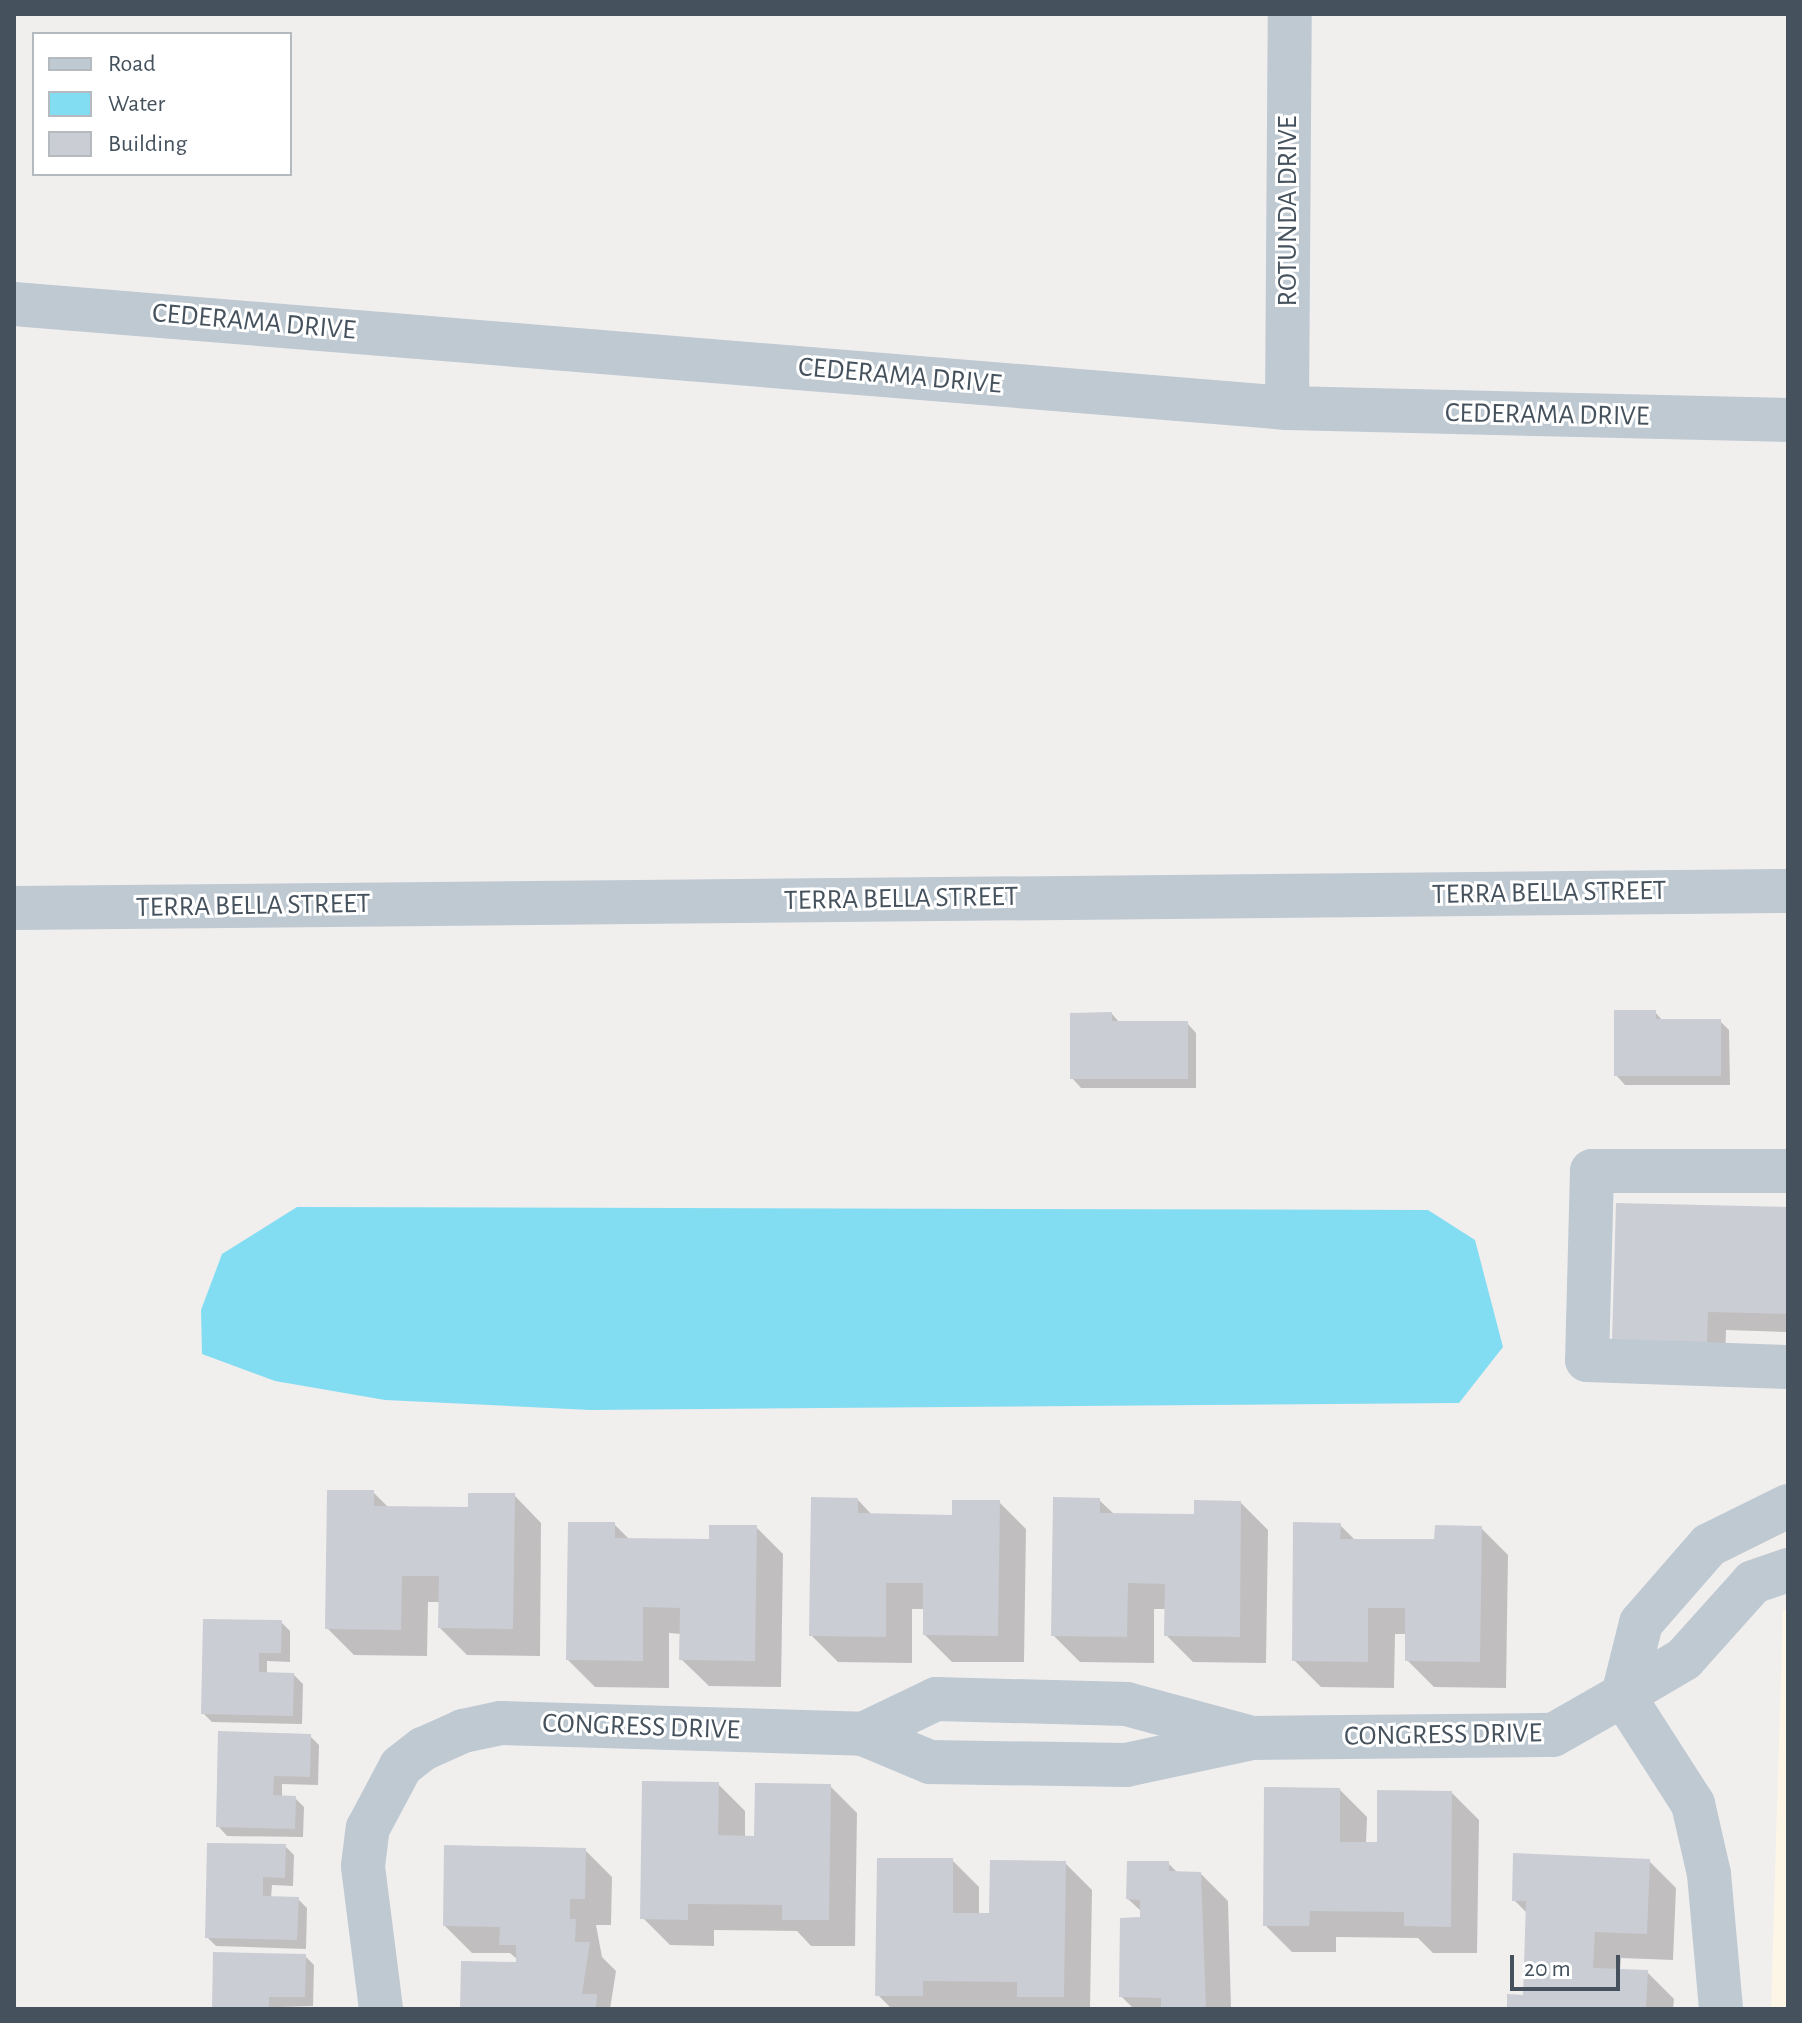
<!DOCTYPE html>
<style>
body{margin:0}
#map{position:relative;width:1802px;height:2023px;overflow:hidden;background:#f1eeee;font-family:"Alegreya Sans",sans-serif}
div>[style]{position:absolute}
.commercial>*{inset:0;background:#fdf6e6}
.water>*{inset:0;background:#83ddf2}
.shadow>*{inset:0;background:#0003}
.building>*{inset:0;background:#cacdd4}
.minor>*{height:44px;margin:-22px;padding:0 22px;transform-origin:22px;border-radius:22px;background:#bec9d2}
span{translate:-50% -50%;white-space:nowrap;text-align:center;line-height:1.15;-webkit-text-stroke:6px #fff;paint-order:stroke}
.street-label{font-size:28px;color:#45525d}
.frame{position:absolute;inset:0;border:16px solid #45525d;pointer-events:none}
.legend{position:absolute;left:32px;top:32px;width:260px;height:144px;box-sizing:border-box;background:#fff;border:2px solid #b5babe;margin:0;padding:10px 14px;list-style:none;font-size:24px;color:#45525d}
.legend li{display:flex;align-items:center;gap:16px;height:40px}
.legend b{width:40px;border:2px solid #b5babe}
.scale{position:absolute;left:1510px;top:1955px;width:110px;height:36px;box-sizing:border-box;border:4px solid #45525d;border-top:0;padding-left:10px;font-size:24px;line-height:28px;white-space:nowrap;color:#45525d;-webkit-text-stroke:6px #fff;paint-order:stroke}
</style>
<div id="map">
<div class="commercial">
<div style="clip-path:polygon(1783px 1610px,1788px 1610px,1788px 2009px,1771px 2009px)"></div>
</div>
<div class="water">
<div style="clip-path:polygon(297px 1207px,1428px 1210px,1475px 1240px,1503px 1347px,1459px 1403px,590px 1410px,385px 1400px,275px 1381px,202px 1354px,201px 1310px,222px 1254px)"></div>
</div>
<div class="shadow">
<div style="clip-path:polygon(1655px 1012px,1663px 1021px,1720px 1021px,1729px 1030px,1730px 1085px,1625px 1085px,1616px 1075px)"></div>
<div style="clip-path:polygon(1112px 1014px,1120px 1023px,1187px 1023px,1196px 1033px,1196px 1088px,1081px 1088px,1072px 1078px)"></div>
<div style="clip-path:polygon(1788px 1209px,1788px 1332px,1726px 1330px,1725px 1360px,1633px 1358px)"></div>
<div style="clip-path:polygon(373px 1492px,389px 1508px,470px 1509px,514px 1495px,541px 1523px,540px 1656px,467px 1655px,440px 1628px,441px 1602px,428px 1602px,427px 1656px,354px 1655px,327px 1628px)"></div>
<div style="clip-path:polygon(858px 1500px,873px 1516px,954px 1517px,999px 1502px,1026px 1529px,1024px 1662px,952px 1662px,925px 1635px,925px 1609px,912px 1609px,912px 1663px,838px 1662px,811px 1635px)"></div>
<div style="clip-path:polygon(1099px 1500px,1115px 1515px,1196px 1516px,1241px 1503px,1268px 1530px,1266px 1663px,1193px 1662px,1166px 1635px,1167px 1609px,1154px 1609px,1154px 1663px,1080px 1662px,1053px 1635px)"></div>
<div style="clip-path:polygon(614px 1524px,630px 1540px,711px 1541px,756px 1527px,783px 1554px,781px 1687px,709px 1686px,681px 1659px,682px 1634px,669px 1633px,669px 1688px,595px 1687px,568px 1660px)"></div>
<div style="clip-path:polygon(1340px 1525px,1356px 1541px,1436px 1541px,1481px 1528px,1508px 1555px,1506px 1688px,1434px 1687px,1407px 1660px,1407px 1634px,1395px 1634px,1394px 1688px,1321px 1687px,1294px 1660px)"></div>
<div style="clip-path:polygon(281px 1622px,290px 1631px,290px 1662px,267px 1661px,267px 1674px,294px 1675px,303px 1684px,302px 1724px,212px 1722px,203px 1713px)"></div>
<div style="clip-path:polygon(310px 1736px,319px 1745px,318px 1785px,282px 1784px,282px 1797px,295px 1798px,304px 1807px,303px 1837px,227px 1836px,218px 1826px)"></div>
<div style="clip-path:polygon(718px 1784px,745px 1811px,745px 1838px,756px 1838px,830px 1786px,857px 1813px,855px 1946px,811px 1946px,797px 1931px,714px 1930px,714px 1946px,670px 1945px,643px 1918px)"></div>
<div style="clip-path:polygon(1340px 1790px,1367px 1817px,1366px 1844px,1379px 1845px,1452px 1793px,1479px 1820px,1477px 1953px,1433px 1953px,1418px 1938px,1336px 1937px,1336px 1952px,1292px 1952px,1265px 1925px)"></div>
<div style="clip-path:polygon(285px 1846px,294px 1855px,293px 1886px,272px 1885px,271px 1898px,298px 1899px,307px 1908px,306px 1949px,216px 1946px,207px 1937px)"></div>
<div style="clip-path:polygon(585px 1850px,612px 1877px,611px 1925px,596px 1925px,602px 1957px,616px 1971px,610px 2009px,462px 2009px,518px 1960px,510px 1953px,472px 1953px,445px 1926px)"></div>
<div style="clip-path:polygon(952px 1860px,979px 1887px,979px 1915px,991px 1915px,1065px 1863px,1092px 1890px,1090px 2009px,892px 2009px,878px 1995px)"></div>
<div style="clip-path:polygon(1649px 1861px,1676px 1888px,1673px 1960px,1621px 1958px,1620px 1971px,1647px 1972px,1674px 1999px,1673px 2009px,1509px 2009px,1525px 1997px,1528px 1914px,1514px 1900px)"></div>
<div style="clip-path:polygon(1168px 1863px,1178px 1873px,1201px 1874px,1228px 1901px,1231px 2009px,1134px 2009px,1121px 1996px,1141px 1919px,1142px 1912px,1128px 1899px)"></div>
<div style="clip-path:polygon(305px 1956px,314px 1965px,313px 2006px,214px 2009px)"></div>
</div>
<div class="building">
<div style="clip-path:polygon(1614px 1010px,1656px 1010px,1656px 1019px,1721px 1019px,1721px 1076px,1614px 1076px)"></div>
<div style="clip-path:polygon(1112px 1012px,1112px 1021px,1188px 1021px,1188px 1079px,1070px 1079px,1070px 1013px)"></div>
<div style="clip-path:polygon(1616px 1203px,1788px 1207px,1788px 1314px,1708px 1312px,1707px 1342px,1612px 1340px)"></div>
<div style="clip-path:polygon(327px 1490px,374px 1490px,374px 1506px,468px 1507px,468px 1493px,515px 1493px,513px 1629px,438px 1628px,439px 1576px,402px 1576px,401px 1630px,325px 1629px)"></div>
<div style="clip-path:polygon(811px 1497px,858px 1498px,858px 1513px,952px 1515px,952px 1500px,1000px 1500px,998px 1636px,923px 1635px,923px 1583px,886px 1583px,886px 1637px,809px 1636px)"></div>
<div style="clip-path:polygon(1053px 1497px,1100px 1498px,1100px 1513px,1194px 1514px,1194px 1500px,1241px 1501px,1240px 1637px,1164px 1636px,1165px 1584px,1128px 1583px,1127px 1637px,1051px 1636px)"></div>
<div style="clip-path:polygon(568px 1522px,615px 1522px,615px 1538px,709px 1539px,709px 1525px,757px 1525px,755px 1661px,679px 1660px,680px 1608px,643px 1607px,643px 1661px,566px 1660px)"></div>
<div style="clip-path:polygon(1293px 1522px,1341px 1523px,1340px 1539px,1434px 1539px,1435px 1525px,1482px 1526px,1480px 1662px,1405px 1661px,1405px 1608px,1368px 1608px,1368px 1662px,1292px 1661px)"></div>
<div style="clip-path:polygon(203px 1619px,282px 1620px,281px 1653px,259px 1653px,259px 1672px,294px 1673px,293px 1716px,201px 1714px)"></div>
<div style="clip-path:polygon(218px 1731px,311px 1734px,310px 1777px,274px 1776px,273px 1795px,296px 1796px,295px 1829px,216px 1827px)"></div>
<div style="clip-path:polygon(642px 1781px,719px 1782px,718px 1835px,754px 1836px,755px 1783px,831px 1784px,829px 1920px,782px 1920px,782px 1905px,688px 1904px,688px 1920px,640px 1919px)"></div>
<div style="clip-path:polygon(1264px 1787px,1340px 1788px,1340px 1842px,1377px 1842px,1377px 1790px,1452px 1791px,1451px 1927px,1404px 1926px,1404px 1912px,1310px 1911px,1309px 1926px,1263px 1926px)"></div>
<div style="clip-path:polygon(207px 1843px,286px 1844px,285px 1878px,263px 1877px,263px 1896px,299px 1897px,297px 1940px,205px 1938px)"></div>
<div style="clip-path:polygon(444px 1845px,586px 1848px,585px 1899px,570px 1899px,570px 1919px,576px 1919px,575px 1942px,590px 1942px,582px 1994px,597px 1994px,596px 2009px,460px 2009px,461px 1961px,516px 1962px,516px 1945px,499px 1945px,500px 1927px,443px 1926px)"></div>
<div style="clip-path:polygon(1513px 1853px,1650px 1859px,1647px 1934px,1595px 1932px,1593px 1968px,1648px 1970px,1646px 2009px,1507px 2009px,1507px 1994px,1523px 1995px,1526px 1901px,1512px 1901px)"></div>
<div style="clip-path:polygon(877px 1858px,953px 1858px,953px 1913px,989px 1913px,990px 1860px,1066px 1861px,1064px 1997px,1017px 1997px,1017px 1982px,923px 1981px,923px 1996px,875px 1996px)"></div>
<div style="clip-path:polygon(1127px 1861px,1169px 1861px,1169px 1871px,1201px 1872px,1206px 2008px,1161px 2007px,1161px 1998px,1119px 1997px,1120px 1918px,1140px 1917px,1140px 1900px,1126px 1899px)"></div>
<div style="clip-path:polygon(213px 1952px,306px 1954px,305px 1997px,269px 1997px,269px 2009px,212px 2009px)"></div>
</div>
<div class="minor">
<div style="left:14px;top:304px;width:1277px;rotate:4.67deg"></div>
<div style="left:1287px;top:408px;width:501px;rotate:1.37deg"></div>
<div style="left:1287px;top:408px;width:394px;rotate:-89.6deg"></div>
<div style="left:14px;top:908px;width:1774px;rotate:-0.55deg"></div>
<div style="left:1788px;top:1171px;width:196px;rotate:180deg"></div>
<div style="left:1592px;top:1171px;width:189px;rotate:91.5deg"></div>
<div style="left:1587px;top:1360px;width:201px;rotate:2deg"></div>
<div style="left:1788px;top:1506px;width:88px;rotate:153.7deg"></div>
<div style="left:1709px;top:1545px;width:103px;rotate:131.1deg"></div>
<div style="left:1641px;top:1623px;width:74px;rotate:104deg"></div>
<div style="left:1623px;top:1695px;width:71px;rotate:-30.5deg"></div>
<div style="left:1684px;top:1659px;width:103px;rotate:-48.1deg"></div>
<div style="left:1753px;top:1582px;width:37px;rotate:-19deg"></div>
<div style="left:1252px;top:1738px;width:130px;rotate:-164.8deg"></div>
<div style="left:1127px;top:1704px;width:191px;rotate:-178.5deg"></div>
<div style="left:936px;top:1699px;width:81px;rotate:154.4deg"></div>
<div style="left:863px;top:1734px;width:73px;rotate:22.7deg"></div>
<div style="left:930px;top:1762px;width:196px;rotate:0.9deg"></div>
<div style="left:1126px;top:1765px;width:129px;rotate:-12.1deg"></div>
<div style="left:1252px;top:1738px;width:301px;rotate:-0.6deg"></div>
<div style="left:1553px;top:1735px;width:81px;rotate:-29.7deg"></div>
<div style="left:1623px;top:1695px;width:130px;rotate:57.3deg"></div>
<div style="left:1693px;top:1804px;width:72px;rotate:77.1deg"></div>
<div style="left:1709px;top:1874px;width:136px;rotate:84.9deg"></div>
<div style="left:381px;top:2009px;width:144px;rotate:-97.2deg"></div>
<div style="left:363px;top:1866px;width:38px;rotate:-83deg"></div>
<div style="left:368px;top:1828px;width:70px;rotate:-62deg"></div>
<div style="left:401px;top:1766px;width:28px;rotate:-38deg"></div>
<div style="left:423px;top:1749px;width:44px;rotate:-24.2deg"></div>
<div style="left:463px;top:1731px;width:39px;rotate:-12deg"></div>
<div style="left:501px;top:1723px;width:362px;rotate:1.7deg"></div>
</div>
<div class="street-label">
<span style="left:1288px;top:211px;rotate:-90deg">ROTUNDA DRIVE</span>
<span style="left:254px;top:322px;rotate:5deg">CEDERAMA DRIVE</span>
<span style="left:900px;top:376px;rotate:5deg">CEDERAMA DRIVE</span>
<span style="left:1547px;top:415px;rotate:1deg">CEDERAMA DRIVE</span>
<span style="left:1549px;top:893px;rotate:-1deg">TERRA BELLA STREET</span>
<span style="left:901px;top:899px;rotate:-1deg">TERRA BELLA STREET</span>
<span style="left:253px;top:906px;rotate:-1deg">TERRA BELLA STREET</span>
<span style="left:641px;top:1727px;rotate:2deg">CONGRESS DRIVE</span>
<span style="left:1443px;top:1735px;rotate:-1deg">CONGRESS DRIVE</span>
</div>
<div class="frame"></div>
<ul class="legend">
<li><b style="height:10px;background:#bec9d2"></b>Road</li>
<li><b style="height:22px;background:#83ddf2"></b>Water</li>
<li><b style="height:22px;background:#cacdd4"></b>Building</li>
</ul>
<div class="scale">20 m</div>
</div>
